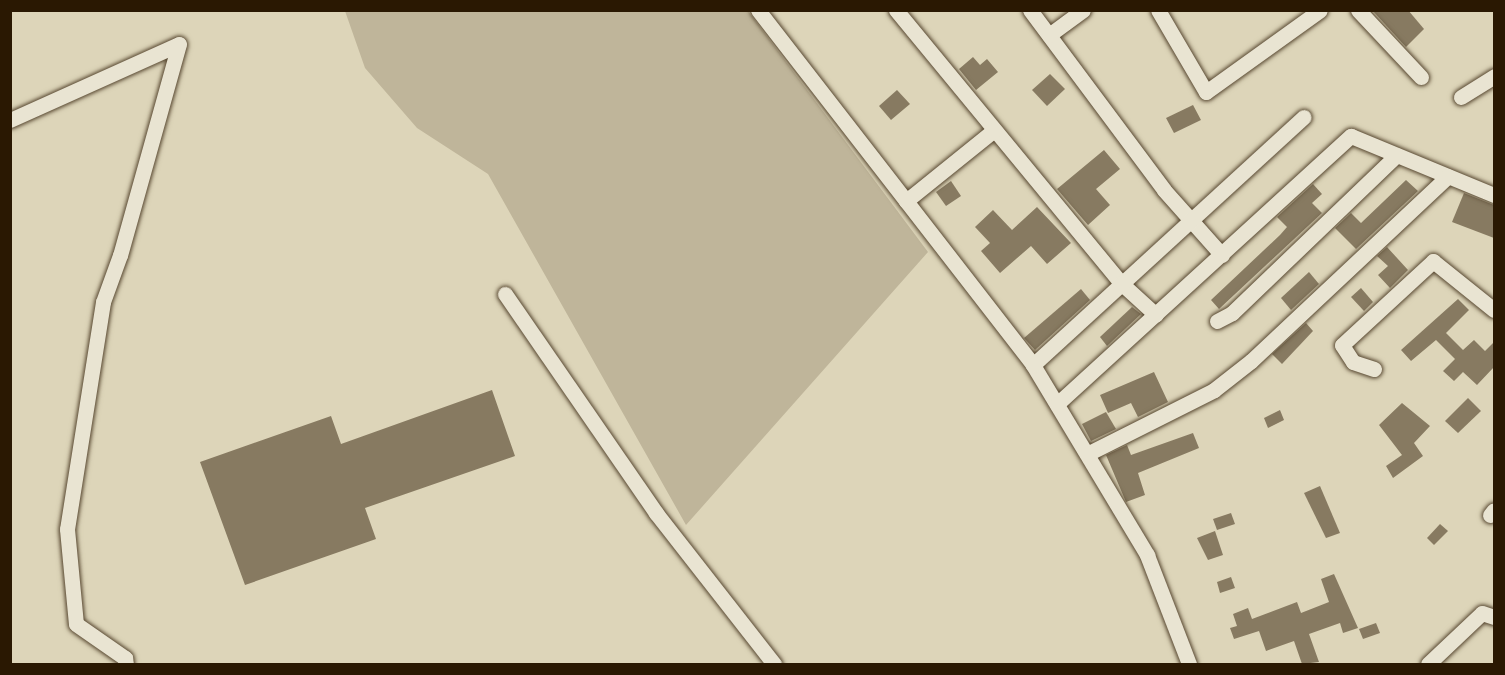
<!DOCTYPE html>
<style>
body{margin:0}
#map{position:relative;width:1505px;height:675px;overflow:hidden;background:#ddd5b9;font-family:"IM FELL English",serif}
div>[style]{position:absolute}
.green>*{inset:0;background:#bfb59a}
.building>*{inset:0;background:#877a61}
.roads{filter:drop-shadow(0 0 2px #574730) drop-shadow(0 0 2px #574730)}
.minor>*{height:15px;margin:-7.5px;padding:0 7.5px;transform-origin:7.5px;border-radius:7.5px;background:#e9e4d2}
span{translate:-50% -50%;white-space:nowrap;text-align:center;line-height:1.15;-webkit-text-stroke:5px #e9e4d2;paint-order:stroke}
.frame{position:absolute;inset:0;border:12px solid #2a1802;pointer-events:none}
</style>
<div id="map">
<div class="green">
<div style="clip-path:polygon(345px 11px,748px 11px,928px 252px,686px 525px,488px 174px,417px 128px,365px 68px)"></div>
</div>
<div class="building">
<div style="clip-path:polygon(1372px 10px,1408px 10px,1424px 29px,1406px 47px)"></div>
<div style="clip-path:polygon(973px 57px,980px 65px,987px 59px,998px 72px,976px 90px,959px 69px)"></div>
<div style="clip-path:polygon(1050px 74px,1065px 89px,1047px 106px,1032px 90px)"></div>
<div style="clip-path:polygon(897px 90px,910px 104px,891px 120px,879px 106px)"></div>
<div style="clip-path:polygon(1193px 105px,1201px 120px,1174px 133px,1166px 118px)"></div>
<div style="clip-path:polygon(1104px 150px,1120px 169px,1096px 189px,1110px 205px,1088px 225px,1057px 189px)"></div>
<div style="clip-path:polygon(1406px 180px,1418px 191px,1356px 249px,1335px 228px,1351px 213px,1361px 223px)"></div>
<div style="clip-path:polygon(951px 181px,961px 196px,946px 206px,936px 192px)"></div>
<div style="clip-path:polygon(1313px 184px,1322px 194px,1312px 203px,1322px 213px,1219px 309px,1211px 300px,1280px 235px,1287px 227px,1277px 217px)"></div>
<div style="clip-path:polygon(1464px 193px,1494px 205px,1494px 238px,1452px 222px)"></div>
<div style="clip-path:polygon(1037px 207px,1071px 243px,1047px 264px,1031px 246px,1000px 273px,981px 251px,990px 243px,975px 227px,993px 210px,1012px 230px)"></div>
<div style="clip-path:polygon(1387px 247px,1408px 270px,1390px 288px,1378px 275px,1388px 266px,1377px 256px)"></div>
<div style="clip-path:polygon(1309px 272px,1319px 284px,1291px 310px,1281px 298px)"></div>
<div style="clip-path:polygon(1361px 288px,1373px 302px,1364px 311px,1351px 297px)"></div>
<div style="clip-path:polygon(1081px 289px,1090px 300px,1035px 350px,1024px 338px)"></div>
<div style="clip-path:polygon(1458px 299px,1469px 310px,1446px 333px,1463px 350px,1474px 340px,1485px 351px,1494px 342px,1494px 367px,1477px 385px,1463px 372px,1454px 381px,1443px 371px,1455px 359px,1436px 340px,1411px 361px,1401px 350px)"></div>
<div style="clip-path:polygon(1132px 307px,1141px 314px,1107px 346px,1100px 337px)"></div>
<div style="clip-path:polygon(1306px 323px,1313px 331px,1282px 364px,1272px 354px)"></div>
<div style="clip-path:polygon(1154px 372px,1168px 402px,1138px 417px,1131px 403px,1108px 413px,1100px 395px)"></div>
<div style="clip-path:polygon(492px 390px,515px 456px,365px 508px,376px 539px,245px 585px,200px 462px,331px 416px,341px 444px)"></div>
<div style="clip-path:polygon(1468px 398px,1481px 411px,1458px 433px,1445px 421px)"></div>
<div style="clip-path:polygon(1402px 403px,1430px 426px,1414px 443px,1423px 456px,1393px 478px,1386px 466px,1402px 455px,1379px 425px)"></div>
<div style="clip-path:polygon(1280px 410px,1284px 420px,1268px 428px,1264px 418px)"></div>
<div style="clip-path:polygon(1106px 412px,1116px 429px,1091px 441px,1082px 424px)"></div>
<div style="clip-path:polygon(1193px 433px,1199px 448px,1138px 473px,1145px 495px,1126px 502px,1106px 455px,1127px 445px,1131px 455px)"></div>
<div style="clip-path:polygon(1320px 486px,1340px 533px,1326px 538px,1304px 493px)"></div>
<div style="clip-path:polygon(1231px 513px,1235px 524px,1217px 530px,1213px 519px)"></div>
<div style="clip-path:polygon(1440px 524px,1448px 531px,1434px 545px,1427px 538px)"></div>
<div style="clip-path:polygon(1215px 531px,1223px 555px,1208px 560px,1197px 538px)"></div>
<div style="clip-path:polygon(1334px 574px,1358px 628px,1343px 633px,1340px 623px,1309px 634px,1319px 662px,1302px 664px,1294px 641px,1266px 651px,1259px 631px,1234px 639px,1230px 628px,1237px 626px,1233px 614px,1248px 608px,1252px 619px,1297px 602px,1301px 613px,1329px 602px,1321px 579px)"></div>
<div style="clip-path:polygon(1231px 577px,1235px 588px,1220px 593px,1217px 582px)"></div>
<div style="clip-path:polygon(1376px 623px,1380px 633px,1363px 639px,1359px 629px)"></div>
</div>
<div class="roads">
<div class="minor">
<div style="left:758px;top:10px;width:449px;rotate:52.2deg"></div>
<div style="left:1033px;top:365px;width:222px;rotate:59deg"></div>
<div style="left:1147px;top:555px;width:117px;rotate:68.9deg"></div>
<div style="left:896px;top:10px;width:354px;rotate:50.5deg"></div>
<div style="left:1121px;top:283px;width:47px;rotate:42.4deg"></div>
<div style="left:1030px;top:10px;width:224px;rotate:53.3deg"></div>
<div style="left:1164px;top:190px;width:87px;rotate:48.3deg"></div>
<div style="left:1158px;top:10px;width:95px;rotate:59.7deg"></div>
<div style="left:1206px;top:92px;width:140px;rotate:-35.7deg"></div>
<div style="left:1358px;top:10px;width:92px;rotate:46.8deg"></div>
<div style="left:1049px;top:35px;width:42px;rotate:-36.3deg"></div>
<div style="left:1461px;top:97px;width:39px;rotate:-32deg"></div>
<div style="left:10px;top:120px;width:185px;rotate:-24.2deg"></div>
<div style="left:179px;top:44px;width:219px;rotate:105.6deg"></div>
<div style="left:120px;top:255px;width:50px;rotate:109.9deg"></div>
<div style="left:103px;top:302px;width:230px;rotate:99deg"></div>
<div style="left:67px;top:529px;width:95px;rotate:84.6deg"></div>
<div style="left:76px;top:624px;width:60px;rotate:34.8deg"></div>
<div style="left:125px;top:658px;width:6px;rotate:81deg"></div>
<div style="left:906px;top:201px;width:113px;rotate:-38.9deg"></div>
<div style="left:505px;top:294px;width:266px;rotate:55.4deg"></div>
<div style="left:656px;top:513px;width:192px;rotate:52deg"></div>
<div style="left:1217px;top:321px;width:17px;rotate:-28deg"></div>
<div style="left:1232px;top:313px;width:228px;rotate:-43.8deg"></div>
<div style="left:1033px;top:365px;width:367px;rotate:-42.5deg"></div>
<div style="left:1374px;top:369px;width:22px;rotate:-162deg"></div>
<div style="left:1353px;top:362px;width:20px;rotate:-123deg"></div>
<div style="left:1342px;top:345px;width:124px;rotate:-42.7deg"></div>
<div style="left:1433px;top:261px;width:78px;rotate:38.8deg"></div>
<div style="left:1057px;top:404px;width:398px;rotate:-42.4deg"></div>
<div style="left:1351px;top:136px;width:155px;rotate:22.4deg"></div>
<div style="left:1087px;top:454px;width:142px;rotate:-26.7deg"></div>
<div style="left:1214px;top:390px;width:47px;rotate:-38.1deg"></div>
<div style="left:1251px;top:361px;width:270px;rotate:-43.2deg"></div>
<div style="left:1490px;top:515px;width:6px;rotate:-51deg"></div>
<div style="left:1428px;top:664px;width:74px;rotate:-43.4deg"></div>
<div style="left:1482px;top:613px;width:13px;rotate:18deg"></div>
</div>
</div>
<div class="frame"></div>
</div>
